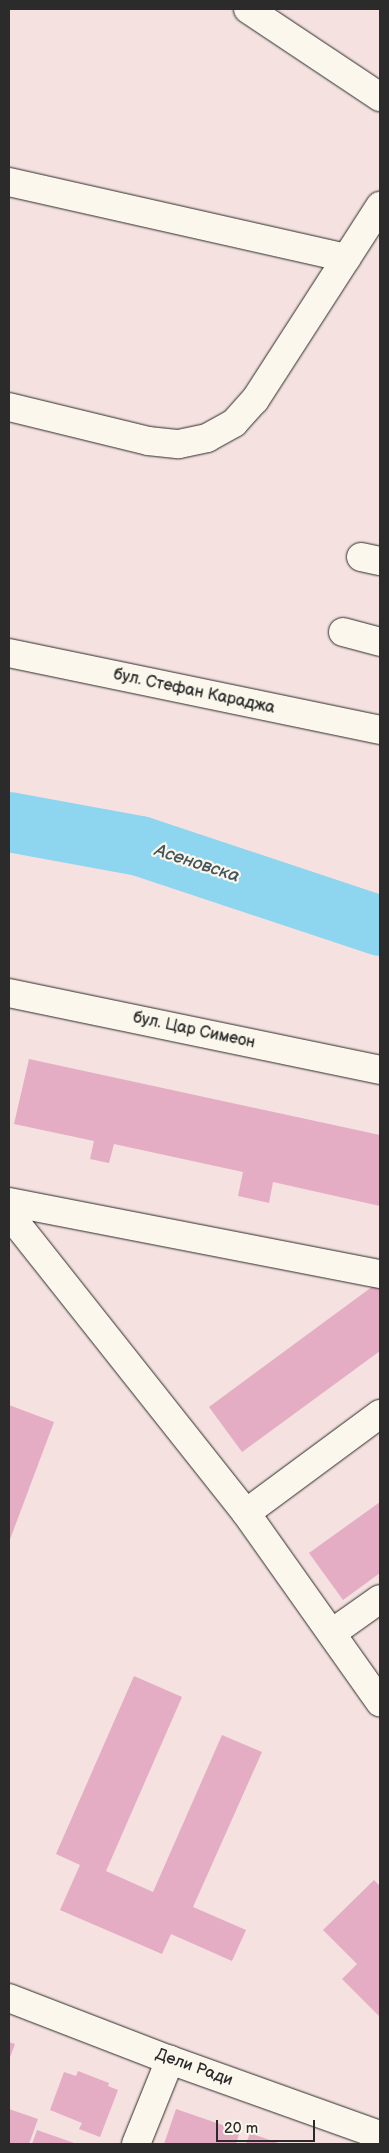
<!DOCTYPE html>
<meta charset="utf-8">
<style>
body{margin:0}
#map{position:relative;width:389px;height:2153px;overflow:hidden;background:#f4e1e0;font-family:"Balsamiq Sans",sans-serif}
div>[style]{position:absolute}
.river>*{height:60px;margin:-30px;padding:0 30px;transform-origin:30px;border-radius:30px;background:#8ed5f0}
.building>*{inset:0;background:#e4adc4}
.roads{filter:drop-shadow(0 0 1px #2b2b2b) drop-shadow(0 0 1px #2b2b2b)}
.minor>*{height:28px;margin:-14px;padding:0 14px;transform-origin:14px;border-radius:14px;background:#fbf7ec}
.major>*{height:28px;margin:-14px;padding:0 14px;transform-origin:14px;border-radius:14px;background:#fbf7ec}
span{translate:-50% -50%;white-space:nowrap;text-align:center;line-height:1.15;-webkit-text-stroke:4.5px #fbf7ec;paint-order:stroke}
.street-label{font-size:16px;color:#2b2b2b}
.water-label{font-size:18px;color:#44565c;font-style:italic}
.frame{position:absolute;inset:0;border:10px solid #2b2b2b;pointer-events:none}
.scale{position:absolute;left:216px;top:2120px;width:99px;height:22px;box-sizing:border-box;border:2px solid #2b2b2b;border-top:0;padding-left:6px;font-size:15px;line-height:18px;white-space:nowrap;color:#2b2b2b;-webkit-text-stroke:4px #fbf7ec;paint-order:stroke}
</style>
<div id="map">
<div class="river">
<div style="left:9px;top:822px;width:133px;rotate:10.4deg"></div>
<div style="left:140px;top:846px;width:253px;rotate:18.4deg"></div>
</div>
<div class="building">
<div style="clip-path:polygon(29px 1059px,380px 1135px,380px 1206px,273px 1182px,269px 1203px,238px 1196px,243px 1172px,114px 1144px,109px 1163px,90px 1159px,94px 1141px,14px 1124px)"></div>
<div style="clip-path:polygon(380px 1281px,380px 1351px,242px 1452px,209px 1407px)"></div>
<div style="clip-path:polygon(9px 1405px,54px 1422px,9px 1542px)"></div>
<div style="clip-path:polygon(380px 1502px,380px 1573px,343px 1600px,309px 1553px)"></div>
<div style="clip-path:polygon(134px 1676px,182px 1697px,106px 1871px,153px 1892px,222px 1735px,262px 1752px,193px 1907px,246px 1930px,232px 1961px,171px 1934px,162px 1954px,60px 1910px,80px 1865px,56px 1854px)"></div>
<div style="clip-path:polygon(374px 1880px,380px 1886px,380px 2017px,342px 1979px,357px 1964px,323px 1930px)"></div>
<div style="clip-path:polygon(9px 2042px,15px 2044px,9px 2060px)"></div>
<div style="clip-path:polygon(78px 2071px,109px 2083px,108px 2086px,118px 2090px,100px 2137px,79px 2129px,82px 2123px,50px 2110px,64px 2072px,76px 2076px)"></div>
<div style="clip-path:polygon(9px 2109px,38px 2119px,29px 2144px,9px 2144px)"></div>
<div style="clip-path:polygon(176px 2109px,240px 2131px,236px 2144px,164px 2144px)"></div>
<div style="clip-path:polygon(37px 2130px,77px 2144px,32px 2144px)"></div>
<div style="clip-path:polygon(250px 2133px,281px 2144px,246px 2144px)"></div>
</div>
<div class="roads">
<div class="minor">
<div style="left:248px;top:9px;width:159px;rotate:33.7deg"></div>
<div style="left:9px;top:182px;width:346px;rotate:12.7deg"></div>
<div style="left:9px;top:407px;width:143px;rotate:13.7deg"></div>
<div style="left:148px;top:441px;width:31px;rotate:6deg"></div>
<div style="left:179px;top:444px;width:29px;rotate:-12deg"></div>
<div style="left:207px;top:438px;width:31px;rotate:-29deg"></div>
<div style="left:234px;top:423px;width:31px;rotate:-48deg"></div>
<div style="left:255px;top:400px;width:231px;rotate:-57.2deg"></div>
<div style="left:361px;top:557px;width:19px;rotate:12deg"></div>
<div style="left:343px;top:632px;width:38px;rotate:15deg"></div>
<div style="left:9px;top:1202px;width:378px;rotate:11deg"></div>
<div style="left:9px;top:1214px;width:382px;rotate:51.6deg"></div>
<div style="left:246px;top:1513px;width:232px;rotate:54.7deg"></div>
<div style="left:246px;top:1513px;width:167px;rotate:-36.5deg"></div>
<div style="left:332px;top:1633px;width:59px;rotate:-35.3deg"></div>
<div style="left:9px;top:1998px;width:173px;rotate:21.1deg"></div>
<div style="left:170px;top:2060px;width:223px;rotate:19.7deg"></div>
<div style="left:136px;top:2144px;width:91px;rotate:-68deg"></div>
</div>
<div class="major">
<div style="left:9px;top:653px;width:379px;rotate:11.7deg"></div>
<div style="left:9px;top:993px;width:379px;rotate:11.7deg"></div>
</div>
</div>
<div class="street-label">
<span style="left:194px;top:692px;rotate:12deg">бул. Стефан Караджа</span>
<span style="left:194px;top:1031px;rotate:12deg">бул. Цар Симеон</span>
<span style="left:194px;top:2068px;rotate:20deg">Дели Ради</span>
</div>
<div class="water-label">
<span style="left:197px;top:864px;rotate:18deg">Асеновска</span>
</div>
<div class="frame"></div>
<div class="scale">20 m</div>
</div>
